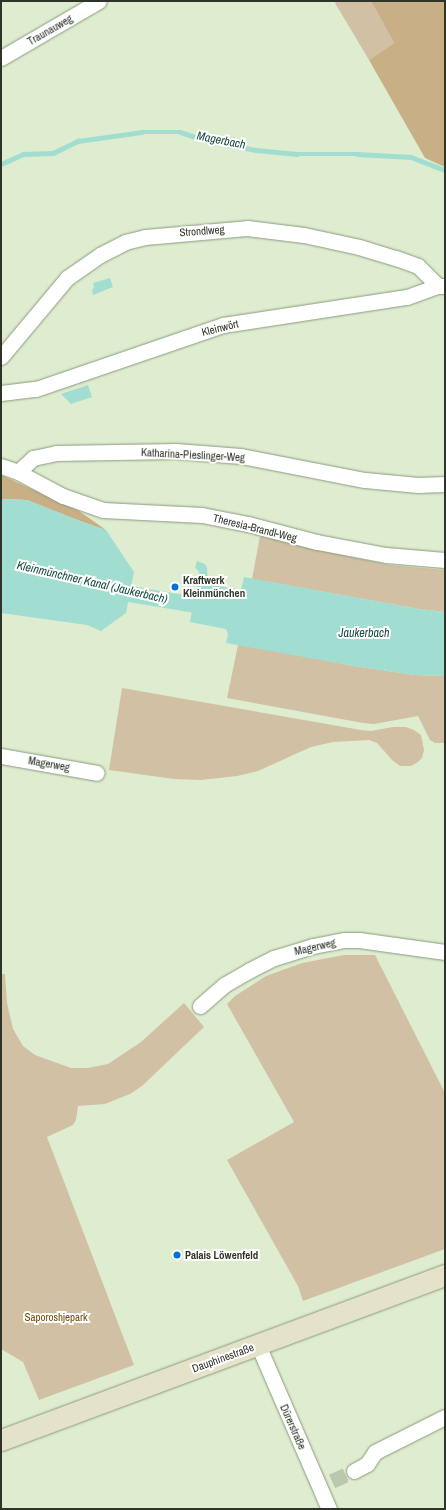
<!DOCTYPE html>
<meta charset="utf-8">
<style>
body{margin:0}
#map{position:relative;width:446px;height:1510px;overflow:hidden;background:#deedcf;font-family:"Archivo Narrow",sans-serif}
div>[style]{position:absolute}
.green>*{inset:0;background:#d1c0a4}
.forest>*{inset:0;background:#c9af86}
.water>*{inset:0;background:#a2ddd1}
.stream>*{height:4.5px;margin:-2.25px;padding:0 2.25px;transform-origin:2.25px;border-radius:2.25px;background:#a2ddd1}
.canal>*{height:16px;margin:-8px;padding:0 8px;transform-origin:8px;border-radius:8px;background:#a2ddd1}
.minor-tunnel>*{height:15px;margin-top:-7.5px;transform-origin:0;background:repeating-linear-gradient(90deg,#bbc8ae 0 15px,transparent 0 23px)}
.roads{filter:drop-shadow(0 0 1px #8b997d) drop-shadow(0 0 1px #8b997d)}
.minor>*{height:15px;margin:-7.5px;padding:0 7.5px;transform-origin:7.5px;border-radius:7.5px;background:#fff}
.secondary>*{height:21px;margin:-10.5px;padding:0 10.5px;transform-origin:10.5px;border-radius:10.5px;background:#e4e2c8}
.dots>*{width:11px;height:11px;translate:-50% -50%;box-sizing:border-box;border:2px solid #fff;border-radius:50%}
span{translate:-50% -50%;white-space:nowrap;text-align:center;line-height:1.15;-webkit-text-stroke:4px #fff;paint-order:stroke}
.street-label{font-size:11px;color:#2e3428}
.poi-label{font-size:11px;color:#2e3428;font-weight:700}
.left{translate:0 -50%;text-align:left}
.park-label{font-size:11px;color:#6f4d00}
.water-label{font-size:12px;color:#184b42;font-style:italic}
.frame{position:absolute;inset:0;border:2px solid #2e3428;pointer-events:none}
</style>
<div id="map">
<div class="green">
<div style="clip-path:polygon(337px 1px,371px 1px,394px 43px,369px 60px,335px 3px)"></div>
<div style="clip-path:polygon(260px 536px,323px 551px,390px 565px,445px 570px,445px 612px,419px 609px,252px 579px)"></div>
<div style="clip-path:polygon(238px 645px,295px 654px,354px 666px,415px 675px,445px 676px,445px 743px,435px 743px,430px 740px,418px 716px,374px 724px,363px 723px,227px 698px)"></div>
<div style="clip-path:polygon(122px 688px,361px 730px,371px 731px,393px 727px,406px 727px,414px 730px,421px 735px,424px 750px,422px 758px,418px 762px,411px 766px,400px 766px,392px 760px,377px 743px,369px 740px,333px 742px,311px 747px,258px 771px,237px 776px,201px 780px,174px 779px,109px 770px)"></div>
<div style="clip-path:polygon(344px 955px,375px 955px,445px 1093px,445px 1249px,303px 1301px,298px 1286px,227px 1160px,294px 1122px,227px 1004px,235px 996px,266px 976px,302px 963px)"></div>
<div style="clip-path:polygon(1px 974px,5px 974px,7px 1003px,13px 1029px,23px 1046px,35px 1055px,71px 1068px,88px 1068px,108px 1064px,141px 1042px,184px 1003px,204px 1027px,142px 1086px,130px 1094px,105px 1104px,78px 1106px,76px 1120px,73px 1125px,47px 1137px,134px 1365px,39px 1400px,23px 1362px,1px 1349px)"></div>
</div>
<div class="forest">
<div style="clip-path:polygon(371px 1px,445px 1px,445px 167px,425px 158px,369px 60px,394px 43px)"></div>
<div style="clip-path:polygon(1px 475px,79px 511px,106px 530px,80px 521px,27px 500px,1px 499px)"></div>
</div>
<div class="water">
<div style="clip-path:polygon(110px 278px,113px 287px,93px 295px,92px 289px,94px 288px,93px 283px)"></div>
<div style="clip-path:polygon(88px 385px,92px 397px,71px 404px,61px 394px)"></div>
<div style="clip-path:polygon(1px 499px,27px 500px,80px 521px,106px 530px,134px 572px,126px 613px,101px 631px,87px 625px,1px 613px)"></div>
<div style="clip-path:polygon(197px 561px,205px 564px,207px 568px,208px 584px,241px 590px,244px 577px,419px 609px,445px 612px,445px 676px,415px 675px,354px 666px,226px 643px,228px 634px,226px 629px,190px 622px,199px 573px,198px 570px,195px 568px)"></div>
</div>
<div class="stream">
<div style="left:1px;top:164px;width:24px;rotate:-24deg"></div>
<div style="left:23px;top:154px;width:30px;rotate:-2deg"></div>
<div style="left:53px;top:153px;width:28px;rotate:-26deg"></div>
<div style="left:78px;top:141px;width:65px;rotate:-8deg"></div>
<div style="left:142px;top:132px;width:38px"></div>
<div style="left:180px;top:132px;width:25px;rotate:18deg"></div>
<div style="left:204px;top:140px;width:53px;rotate:10.9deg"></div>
<div style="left:256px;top:150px;width:41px;rotate:5.6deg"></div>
<div style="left:297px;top:154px;width:60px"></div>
<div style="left:357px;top:154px;width:54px;rotate:3.2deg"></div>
<div style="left:411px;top:157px;width:36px;rotate:21deg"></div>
</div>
<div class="canal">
<div style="left:109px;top:589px;width:22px;rotate:13deg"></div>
<div style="left:130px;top:594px;width:85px;rotate:9.5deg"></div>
</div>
<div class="minor-tunnel">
<div style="left:332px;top:1481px;width:24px;rotate:-24deg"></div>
</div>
<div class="roads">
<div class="minor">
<div style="left:1px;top:58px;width:113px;rotate:-30.2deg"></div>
<div style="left:1px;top:357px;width:103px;rotate:-50.1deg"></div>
<div style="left:67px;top:278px;width:40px;rotate:-34.9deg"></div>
<div style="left:100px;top:255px;width:28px;rotate:-27deg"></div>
<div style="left:125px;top:242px;width:21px;rotate:-14deg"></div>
<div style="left:145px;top:237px;width:102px;rotate:-5deg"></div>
<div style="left:247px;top:228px;width:57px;rotate:7deg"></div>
<div style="left:304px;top:235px;width:56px;rotate:12.3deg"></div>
<div style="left:359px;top:247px;width:39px;rotate:17deg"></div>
<div style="left:396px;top:258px;width:23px;rotate:20deg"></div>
<div style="left:418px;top:266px;width:28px;rotate:45deg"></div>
<div style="left:1px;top:393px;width:35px;rotate:-7deg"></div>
<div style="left:36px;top:389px;width:198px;rotate:-18.9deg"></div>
<div style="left:223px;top:325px;width:186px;rotate:-8.7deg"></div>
<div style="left:407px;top:297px;width:33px;rotate:-20deg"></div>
<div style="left:438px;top:286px;width:7px"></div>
<div style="left:1px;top:466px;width:18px;rotate:19deg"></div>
<div style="left:18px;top:472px;width:51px;rotate:28.1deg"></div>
<div style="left:63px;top:496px;width:42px;rotate:19.3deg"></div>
<div style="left:103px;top:510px;width:99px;rotate:2.9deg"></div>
<div style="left:202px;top:515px;width:47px;rotate:11.1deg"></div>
<div style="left:248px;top:524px;width:71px;rotate:14.6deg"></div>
<div style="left:317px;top:542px;width:70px;rotate:10.7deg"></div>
<div style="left:386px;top:555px;width:59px;rotate:4.8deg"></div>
<div style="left:18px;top:472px;width:21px;rotate:-43deg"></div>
<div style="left:33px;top:458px;width:24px;rotate:-12deg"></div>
<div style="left:56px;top:453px;width:120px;rotate:-1deg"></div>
<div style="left:176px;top:451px;width:65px;rotate:4.4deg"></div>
<div style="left:241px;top:456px;width:126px;rotate:11deg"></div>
<div style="left:365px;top:480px;width:53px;rotate:5.4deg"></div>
<div style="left:418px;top:485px;width:27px;rotate:-2deg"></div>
<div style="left:1px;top:756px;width:97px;rotate:10deg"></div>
<div style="left:200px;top:1006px;width:32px;rotate:-41deg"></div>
<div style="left:224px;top:985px;width:30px;rotate:-30deg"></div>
<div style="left:250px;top:970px;width:27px;rotate:-27deg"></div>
<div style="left:274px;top:958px;width:41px;rotate:-17.1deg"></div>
<div style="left:313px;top:946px;width:32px;rotate:-11deg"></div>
<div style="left:344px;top:940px;width:15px"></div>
<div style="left:359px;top:940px;width:87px;rotate:7.9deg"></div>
<div style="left:258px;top:1345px;width:179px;rotate:66.6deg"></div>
<div style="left:354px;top:1471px;width:15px;rotate:-28deg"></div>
<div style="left:367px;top:1464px;width:14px;rotate:-56deg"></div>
<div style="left:375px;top:1452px;width:78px;rotate:-26.6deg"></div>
</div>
<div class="secondary">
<div style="left:1px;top:1440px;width:474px;rotate:-20.4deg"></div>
</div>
</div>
<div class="dots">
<div style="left:175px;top:587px;background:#0370d8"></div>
<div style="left:177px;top:1255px;background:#0370d8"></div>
</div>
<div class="street-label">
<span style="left:50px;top:30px;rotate:-30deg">Traunauweg</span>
<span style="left:202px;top:231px;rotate:-4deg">Strondlweg</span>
<span style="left:220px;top:328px;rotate:-14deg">Kleinwört</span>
<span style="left:193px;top:455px;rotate:3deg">Katharina-Pieslinger-Weg</span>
<span style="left:255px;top:528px;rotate:14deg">Theresia-Brandl-Weg</span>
<span style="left:49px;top:764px;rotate:10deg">Magerweg</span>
<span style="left:315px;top:947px;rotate:-13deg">Magerweg</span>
<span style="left:223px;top:1358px;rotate:-20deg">Dauphinestraße</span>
<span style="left:293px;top:1427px;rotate:66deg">Dürerstraße</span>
</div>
<div class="poi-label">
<span class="left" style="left:183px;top:587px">Kraftwerk<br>Kleinmünchen</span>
<span class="left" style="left:185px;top:1255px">Palais Löwenfeld</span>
</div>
<div class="park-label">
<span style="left:56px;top:1317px">Saporoshjepark</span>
</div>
<div class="water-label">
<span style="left:221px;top:141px;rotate:11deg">Magerbach</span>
<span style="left:92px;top:583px;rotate:13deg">Kleinmünchner Kanal (Jaukerbach)</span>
<span style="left:364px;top:634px">Jaukerbach</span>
</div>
<div class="frame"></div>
</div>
